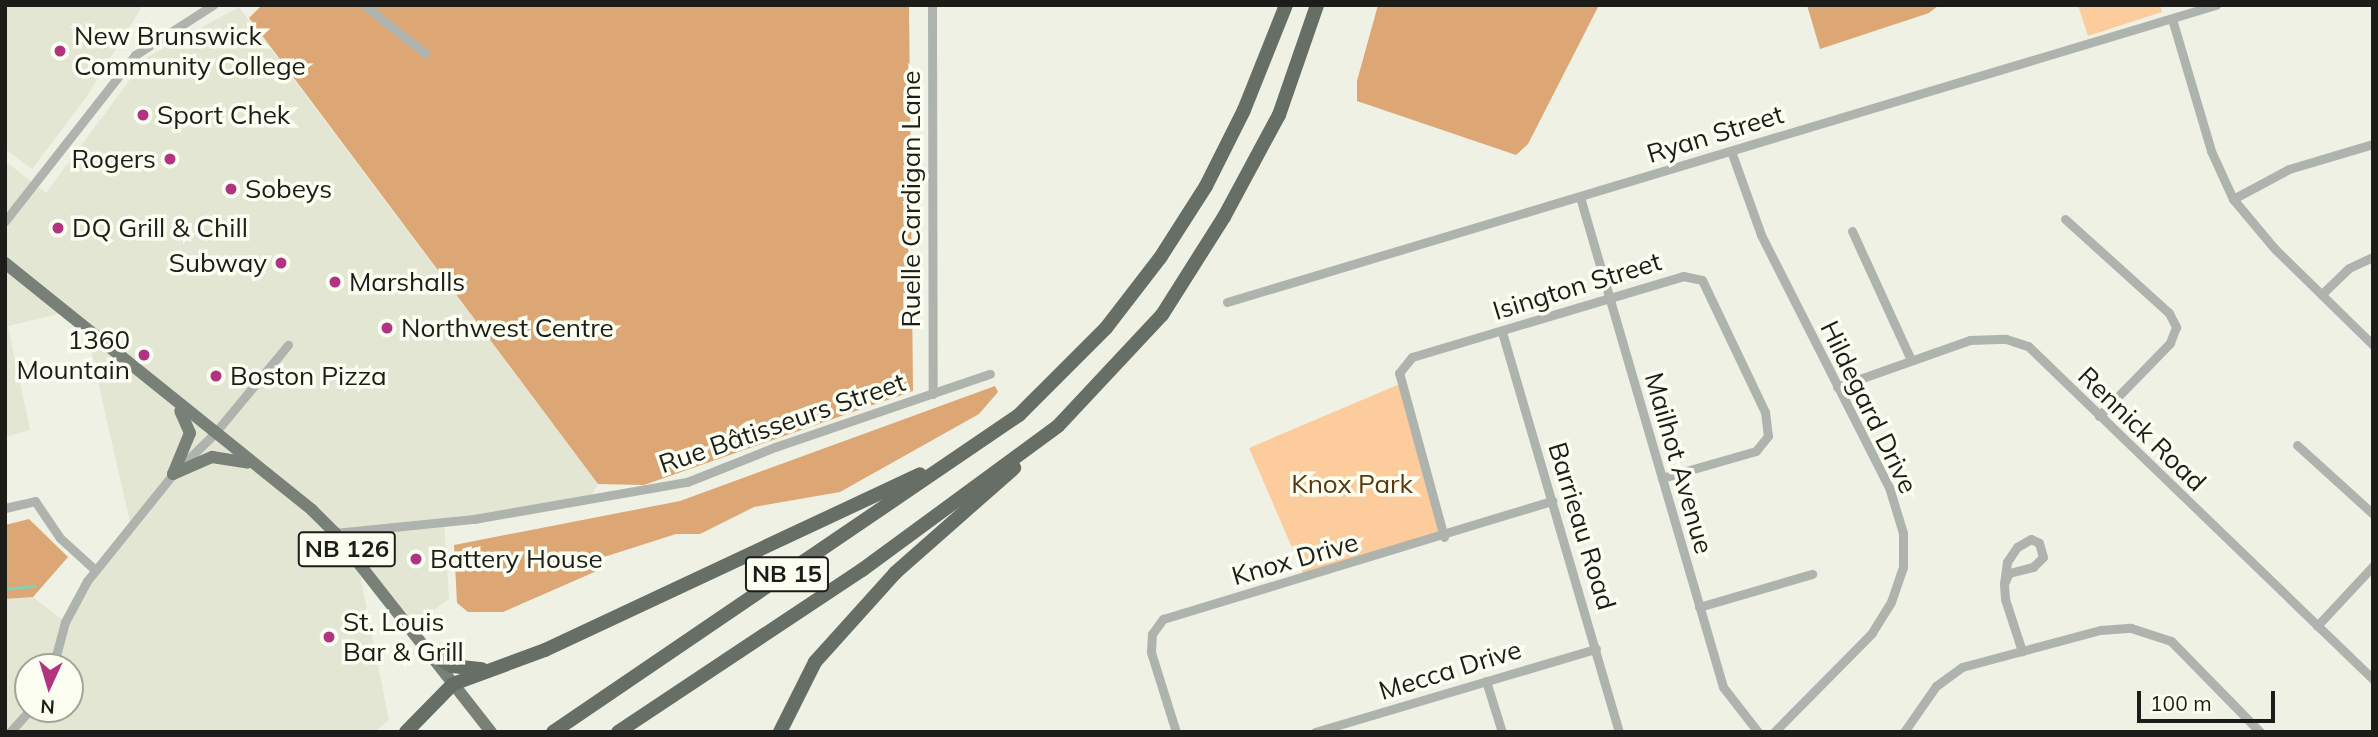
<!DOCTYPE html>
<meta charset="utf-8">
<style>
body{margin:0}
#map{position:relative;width:2378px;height:737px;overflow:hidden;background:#eef1e4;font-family:Mulish,sans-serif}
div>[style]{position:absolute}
.built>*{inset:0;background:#e2e6d2}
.green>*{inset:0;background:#fdcc9d}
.forest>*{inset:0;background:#dca775}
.stream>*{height:2.5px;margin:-1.25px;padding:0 1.25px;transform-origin:1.25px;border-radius:1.25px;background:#82d2b4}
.minor>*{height:9px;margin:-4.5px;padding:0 4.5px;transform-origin:4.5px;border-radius:4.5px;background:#afb3ae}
.major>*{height:12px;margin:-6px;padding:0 6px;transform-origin:6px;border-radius:6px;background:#798078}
.highway>*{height:14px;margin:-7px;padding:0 7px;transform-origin:7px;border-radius:7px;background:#666e65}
.dots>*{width:19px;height:19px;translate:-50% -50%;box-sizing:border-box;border:4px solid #fbfef1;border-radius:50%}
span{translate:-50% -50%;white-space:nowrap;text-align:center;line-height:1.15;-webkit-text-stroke:7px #fbfef1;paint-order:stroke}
.shield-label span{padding:2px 5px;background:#fbfef1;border:2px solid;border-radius:5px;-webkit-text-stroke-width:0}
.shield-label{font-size:24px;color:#1c1d18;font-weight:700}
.poi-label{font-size:26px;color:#1c1d18}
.left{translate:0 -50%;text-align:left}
.right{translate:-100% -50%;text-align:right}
.street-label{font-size:26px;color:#1c1d18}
.park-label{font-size:26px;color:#5b370f}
.frame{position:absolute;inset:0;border:7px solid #1c1d18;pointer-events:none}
.north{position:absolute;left:14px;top:653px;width:70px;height:70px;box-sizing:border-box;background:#fbfef1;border:2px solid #a2a49a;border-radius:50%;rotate:184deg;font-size:19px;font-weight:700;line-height:28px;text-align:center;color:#1c1d18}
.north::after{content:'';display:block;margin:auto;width:24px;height:32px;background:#b23481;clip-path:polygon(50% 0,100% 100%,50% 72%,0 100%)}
.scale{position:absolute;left:2137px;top:691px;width:138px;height:32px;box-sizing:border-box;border:4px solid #1c1d18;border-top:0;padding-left:9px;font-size:21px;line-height:24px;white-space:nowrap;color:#1c1d18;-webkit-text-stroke:5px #fbfef1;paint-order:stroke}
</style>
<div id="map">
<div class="built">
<div style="clip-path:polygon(5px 5px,143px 5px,87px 96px,32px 169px,5px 149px)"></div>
<div style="clip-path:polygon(evenodd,239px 7px,598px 484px,587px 502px,444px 522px,449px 599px,408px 629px,358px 565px,389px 720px,374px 732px,5px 732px,5px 599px,33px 597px,65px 622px,75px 599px,131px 526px,86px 329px,66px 312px,8px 326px,30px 430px,5px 437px,5px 161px,46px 193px,146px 58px,239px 7px,28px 667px,70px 667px,70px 709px,28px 709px,28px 667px)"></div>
</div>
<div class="green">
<div style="clip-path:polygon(2078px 5px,2160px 5px,2162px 12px,2088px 36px)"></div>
<div style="clip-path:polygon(1402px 383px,1444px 537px,1303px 573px,1249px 448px)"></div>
</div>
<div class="forest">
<div style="clip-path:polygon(262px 5px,909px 5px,913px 391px,644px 485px,598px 484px,249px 18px)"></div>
<div style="clip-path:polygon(1378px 5px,1599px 5px,1528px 144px,1516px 155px,1357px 101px,1357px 81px)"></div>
<div style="clip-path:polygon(1807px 5px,1939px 5px,1929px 13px,1820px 49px)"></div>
<div style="clip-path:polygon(995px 386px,998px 392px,979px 414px,840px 492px,754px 507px,700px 534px,676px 534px,601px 558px,599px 570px,503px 612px,468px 612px,457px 603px,454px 545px,680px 501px)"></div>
<div style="clip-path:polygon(29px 519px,68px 557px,33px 597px,5px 599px,5px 525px)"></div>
</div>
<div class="stream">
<div style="left:5px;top:589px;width:30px;rotate:-6deg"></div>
</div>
<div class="minor">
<div style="left:364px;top:5px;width:78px;rotate:38.2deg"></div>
<div style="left:932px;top:5px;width:389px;rotate:89.9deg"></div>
<div style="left:2172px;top:19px;width:138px;rotate:73.5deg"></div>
<div style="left:2211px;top:151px;width:53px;rotate:65.4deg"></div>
<div style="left:2233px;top:199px;width:65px;rotate:50deg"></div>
<div style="left:2275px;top:249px;width:137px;rotate:44.4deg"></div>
<div style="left:1731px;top:151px;width:89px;rotate:70.3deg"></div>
<div style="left:1761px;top:235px;width:283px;rotate:63.1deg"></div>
<div style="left:1889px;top:487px;width:48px;rotate:73.1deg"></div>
<div style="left:1903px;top:533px;width:34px;rotate:90deg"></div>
<div style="left:1903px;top:567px;width:37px;rotate:109deg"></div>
<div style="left:1891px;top:602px;width:36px;rotate:122deg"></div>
<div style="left:1872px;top:633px;width:139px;rotate:134.7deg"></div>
<div style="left:1580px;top:197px;width:510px;rotate:73.73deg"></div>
<div style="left:1723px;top:687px;width:57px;rotate:52.1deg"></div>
<div style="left:2233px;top:199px;width:64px;rotate:-28.2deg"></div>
<div style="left:2289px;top:169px;width:88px;rotate:-16.6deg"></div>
<div style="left:2065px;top:219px;width:140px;rotate:42.1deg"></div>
<div style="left:2169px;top:313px;width:16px;rotate:63deg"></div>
<div style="left:2176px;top:327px;width:17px;rotate:111deg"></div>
<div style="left:2170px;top:343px;width:102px;rotate:134.2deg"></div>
<div style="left:5px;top:221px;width:211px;rotate:-51.9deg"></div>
<div style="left:135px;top:55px;width:93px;rotate:-32.7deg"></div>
<div style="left:1852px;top:231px;width:142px;rotate:65.4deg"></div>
<div style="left:2322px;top:294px;width:37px;rotate:-44deg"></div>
<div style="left:2349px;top:268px;width:26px;rotate:-25deg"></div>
<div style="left:1227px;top:302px;width:1033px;rotate:-16.72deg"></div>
<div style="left:1502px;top:332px;width:417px;rotate:73.7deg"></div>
<div style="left:1837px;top:387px;width:141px;rotate:-19.5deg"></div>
<div style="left:1970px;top:340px;width:36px;rotate:-2deg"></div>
<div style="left:2006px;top:339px;width:23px;rotate:18deg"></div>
<div style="left:2028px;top:346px;width:479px;rotate:44deg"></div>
<div style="left:2297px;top:445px;width:103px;rotate:42.2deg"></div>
<div style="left:5px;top:508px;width:31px;rotate:-13deg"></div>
<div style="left:35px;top:501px;width:45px;rotate:56deg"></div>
<div style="left:60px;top:538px;width:47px;rotate:42.4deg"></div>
<div style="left:335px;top:533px;width:140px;rotate:-5.8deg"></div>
<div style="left:474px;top:519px;width:216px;rotate:-9.9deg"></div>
<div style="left:687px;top:482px;width:95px;rotate:-21.7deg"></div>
<div style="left:775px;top:447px;width:227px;rotate:-18.8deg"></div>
<div style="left:1444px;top:537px;width:170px;rotate:-105.3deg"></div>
<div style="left:1399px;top:373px;width:21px;rotate:-51deg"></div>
<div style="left:1412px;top:357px;width:283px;rotate:-16.6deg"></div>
<div style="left:1683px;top:276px;width:19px;rotate:12deg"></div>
<div style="left:1702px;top:280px;width:146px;rotate:64.5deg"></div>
<div style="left:1765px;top:412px;width:24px;rotate:83deg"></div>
<div style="left:1768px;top:436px;width:19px;rotate:129deg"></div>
<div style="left:1756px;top:451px;width:98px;rotate:164deg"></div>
<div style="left:2004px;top:584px;width:12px;rotate:-66deg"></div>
<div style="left:2009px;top:573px;width:25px;rotate:-14deg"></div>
<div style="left:2033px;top:567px;width:14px;rotate:-45deg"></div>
<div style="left:2043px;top:557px;width:15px;rotate:-106deg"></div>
<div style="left:2039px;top:543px;width:9px;rotate:-153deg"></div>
<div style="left:2031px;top:539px;width:16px;rotate:150deg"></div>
<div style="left:2017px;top:547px;width:18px;rotate:124deg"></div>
<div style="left:2007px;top:562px;width:22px;rotate:98deg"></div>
<div style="left:2004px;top:584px;width:15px;rotate:86deg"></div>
<div style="left:2005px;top:599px;width:55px;rotate:71.9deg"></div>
<div style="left:1699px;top:607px;width:118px;rotate:-16.3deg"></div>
<div style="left:2317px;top:626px;width:82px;rotate:-47deg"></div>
<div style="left:53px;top:667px;width:47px;rotate:-75.1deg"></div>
<div style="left:65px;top:622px;width:47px;rotate:-61.8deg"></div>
<div style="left:87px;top:581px;width:137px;rotate:-51.2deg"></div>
<div style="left:173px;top:474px;width:57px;rotate:-44.3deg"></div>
<div style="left:214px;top:434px;width:116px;rotate:-50.3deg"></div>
<div style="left:1486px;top:681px;width:53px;rotate:72.6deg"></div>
<div style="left:10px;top:732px;width:31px;rotate:-48deg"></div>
<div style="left:1176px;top:732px;width:84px;rotate:-107.4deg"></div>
<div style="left:1151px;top:652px;width:18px;rotate:-87deg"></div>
<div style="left:1152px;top:634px;width:19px;rotate:-54deg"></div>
<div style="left:1163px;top:619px;width:407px;rotate:-16.9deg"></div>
<div style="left:1315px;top:732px;width:293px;rotate:-16.5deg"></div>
<div style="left:1904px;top:732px;width:56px;rotate:-55.2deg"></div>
<div style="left:1936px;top:686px;width:32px;rotate:-36deg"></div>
<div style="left:1962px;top:667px;width:143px;rotate:-15deg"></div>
<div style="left:2100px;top:630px;width:31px;rotate:-4deg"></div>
<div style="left:2131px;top:628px;width:42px;rotate:18deg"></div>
<div style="left:2171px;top:641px;width:127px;rotate:45.6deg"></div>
</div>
<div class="major">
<div style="left:5px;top:263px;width:394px;rotate:38.8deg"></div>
<div style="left:312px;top:510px;width:33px;rotate:45deg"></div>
<div style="left:335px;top:533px;width:253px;rotate:51.9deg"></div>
<div style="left:173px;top:474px;width:43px;rotate:-23.6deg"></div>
<div style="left:212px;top:457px;width:36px;rotate:9deg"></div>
<div style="left:173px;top:474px;width:44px;rotate:-67.5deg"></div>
<div style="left:190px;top:433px;width:24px;rotate:-114deg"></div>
</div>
<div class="highway">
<div style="left:423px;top:650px;width:33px;rotate:29deg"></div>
<div style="left:452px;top:666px;width:30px;rotate:6deg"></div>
<div style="left:406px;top:732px;width:67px;rotate:-45.6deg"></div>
<div style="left:453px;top:684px;width:98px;rotate:-20.3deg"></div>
<div style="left:545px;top:650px;width:414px;rotate:-25.1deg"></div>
<div style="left:553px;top:732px;width:564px;rotate:-34.23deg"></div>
<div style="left:1019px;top:415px;width:123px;rotate:-45deg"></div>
<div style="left:1106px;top:328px;width:88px;rotate:-52.4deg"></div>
<div style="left:1160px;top:258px;width:85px;rotate:-57.4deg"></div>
<div style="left:1206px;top:186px;width:85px;rotate:-63.4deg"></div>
<div style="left:1244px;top:110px;width:113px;rotate:-68.2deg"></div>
<div style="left:618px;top:732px;width:293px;rotate:-33.6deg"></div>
<div style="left:862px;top:570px;width:243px;rotate:-36.3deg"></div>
<div style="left:1058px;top:426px;width:152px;rotate:-46.9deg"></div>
<div style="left:1162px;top:315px;width:116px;rotate:-57.7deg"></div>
<div style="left:1224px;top:217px;width:116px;rotate:-61.7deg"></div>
<div style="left:1279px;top:115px;width:116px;rotate:-70.9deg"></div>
<div style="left:780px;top:732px;width:78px;rotate:-63.4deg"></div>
<div style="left:815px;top:662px;width:120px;rotate:-48deg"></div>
<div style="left:895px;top:573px;width:159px;rotate:-41.4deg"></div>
</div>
<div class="dots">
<div style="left:60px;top:51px;background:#b23481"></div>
<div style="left:143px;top:115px;background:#b23481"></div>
<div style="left:170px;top:159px;background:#b23481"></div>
<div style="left:231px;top:189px;background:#b23481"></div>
<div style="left:58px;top:228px;background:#b23481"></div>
<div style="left:281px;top:263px;background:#b23481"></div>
<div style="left:335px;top:282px;background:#b23481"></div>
<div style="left:387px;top:328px;background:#b23481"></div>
<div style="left:144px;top:355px;background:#b23481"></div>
<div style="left:216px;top:376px;background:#b23481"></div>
<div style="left:416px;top:559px;background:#b23481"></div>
<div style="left:329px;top:637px;background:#b23481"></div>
</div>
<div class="shield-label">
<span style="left:347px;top:549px">NB 126</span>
<span style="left:787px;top:574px">NB 15</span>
</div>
<div class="poi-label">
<span class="left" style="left:74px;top:51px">New Brunswick<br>Community College</span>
<span class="left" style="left:157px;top:115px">Sport Chek</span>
<span class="right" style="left:156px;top:159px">Rogers</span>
<span class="left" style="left:245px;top:189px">Sobeys</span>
<span class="left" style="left:72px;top:228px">DQ Grill &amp; Chill</span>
<span class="right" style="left:267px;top:263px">Subway</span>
<span class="left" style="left:349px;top:282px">Marshalls</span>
<span class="left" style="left:401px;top:328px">Northwest Centre</span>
<span class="right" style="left:130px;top:355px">1360<br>Mountain</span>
<span class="left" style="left:230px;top:376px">Boston Pizza</span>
<span class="left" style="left:430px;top:559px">Battery House</span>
<span class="left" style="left:343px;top:637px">St. Louis<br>Bar &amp; Grill</span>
</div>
<div class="street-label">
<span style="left:1715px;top:134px;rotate:-17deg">Ryan Street</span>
<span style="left:911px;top:199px;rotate:-90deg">Ruelle Cardigan Lane</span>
<span style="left:1577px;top:286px;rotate:-17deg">Isington Street</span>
<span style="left:1869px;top:407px;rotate:64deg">Hildegard Drive</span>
<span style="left:782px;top:423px;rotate:-19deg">Rue Bâtisseurs Street</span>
<span style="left:2142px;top:429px;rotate:44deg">Rennick Road</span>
<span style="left:1679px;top:463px;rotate:74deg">Mailhot Avenue</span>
<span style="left:1582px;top:526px;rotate:73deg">Barrieau Road</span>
<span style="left:1295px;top:559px;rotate:-16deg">Knox Drive</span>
<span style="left:1450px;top:670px;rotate:-17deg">Mecca Drive</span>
</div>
<div class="park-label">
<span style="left:1352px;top:484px">Knox Park</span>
</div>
<div class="frame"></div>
<div class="north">N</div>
<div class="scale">100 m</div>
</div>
